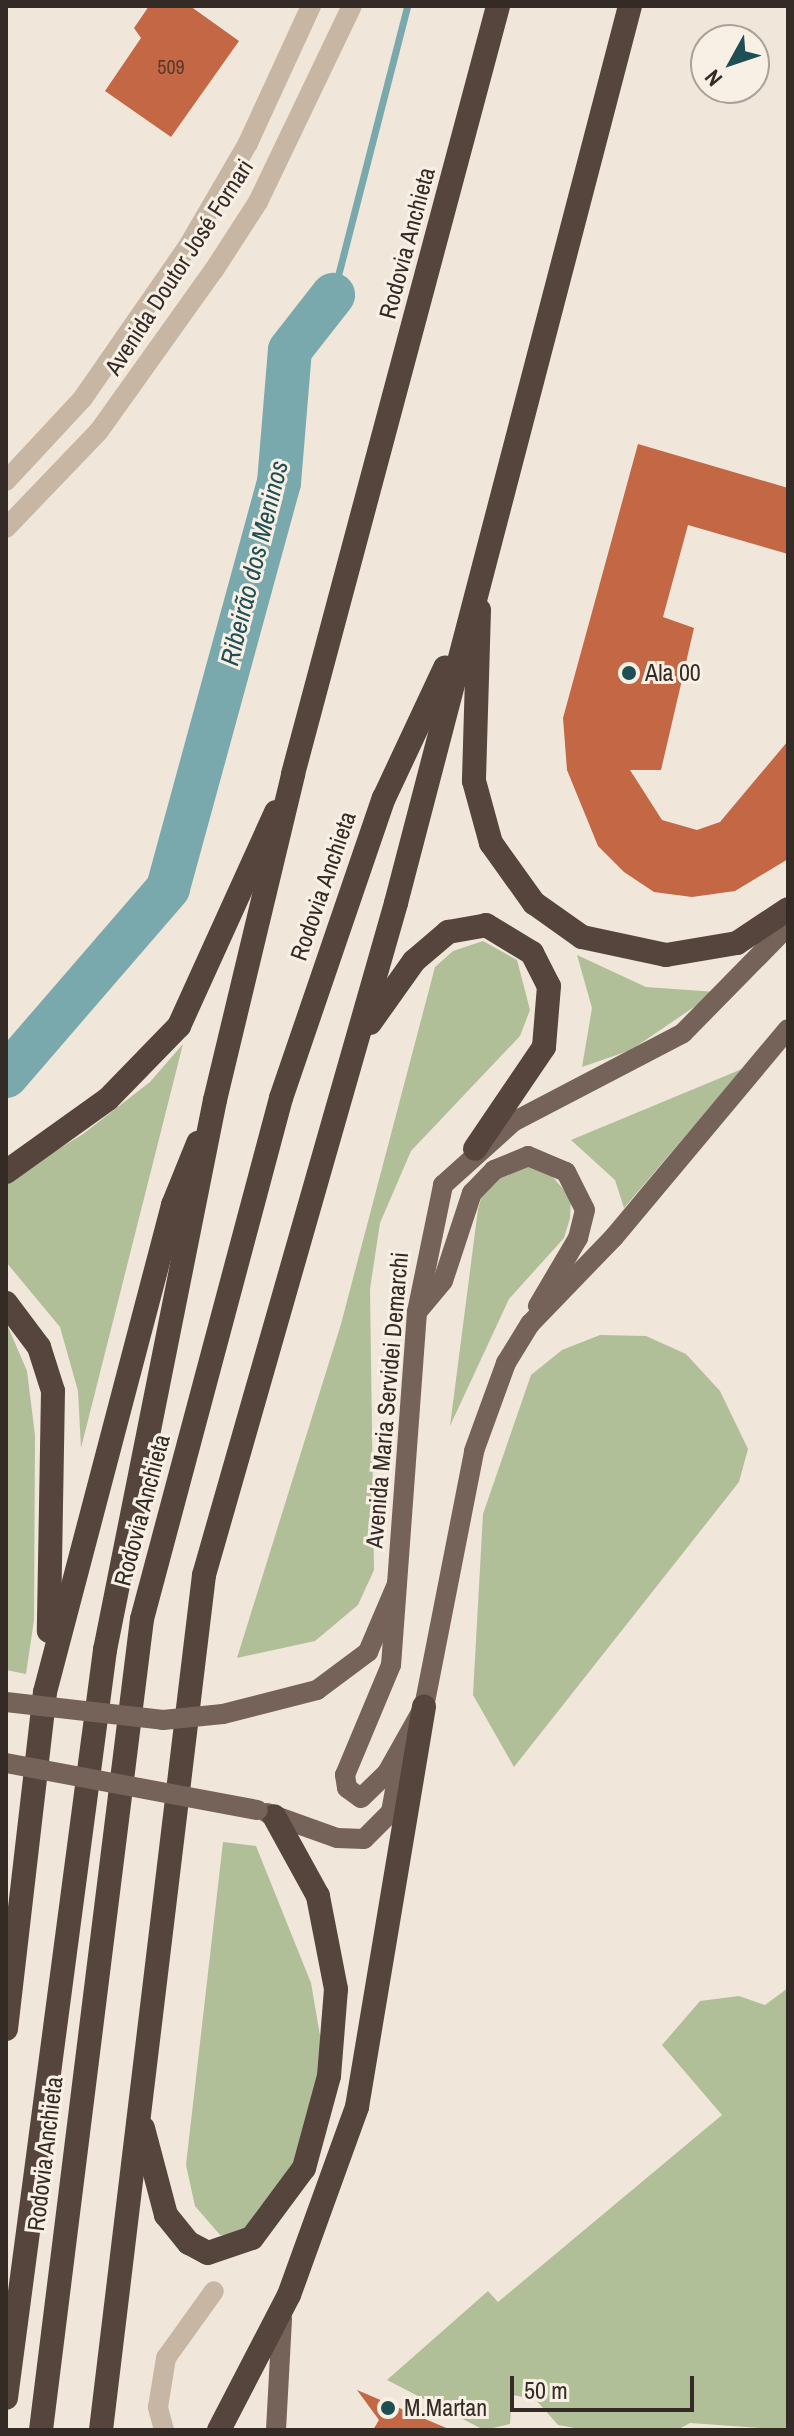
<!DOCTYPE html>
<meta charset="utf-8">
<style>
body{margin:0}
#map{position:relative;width:794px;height:2436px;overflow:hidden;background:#f0e6d9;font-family:"Archivo Narrow",sans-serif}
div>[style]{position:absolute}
.green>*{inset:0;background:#b1bf99}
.stream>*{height:7px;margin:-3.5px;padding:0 3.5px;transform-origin:3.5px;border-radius:3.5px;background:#79a9ac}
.river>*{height:44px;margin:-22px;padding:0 22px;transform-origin:22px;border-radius:22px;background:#79a9ac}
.building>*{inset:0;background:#c36744}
.minor>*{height:20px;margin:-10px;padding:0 10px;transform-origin:10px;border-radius:10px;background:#c8b6a5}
.major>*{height:20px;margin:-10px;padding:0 10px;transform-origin:10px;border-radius:10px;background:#756258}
.highway>*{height:24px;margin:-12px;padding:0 12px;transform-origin:12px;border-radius:12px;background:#55453d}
.major-bridge>*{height:20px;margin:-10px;padding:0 10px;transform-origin:10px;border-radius:10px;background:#756258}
.dots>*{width:22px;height:22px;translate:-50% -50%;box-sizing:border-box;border:4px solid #f8f0e5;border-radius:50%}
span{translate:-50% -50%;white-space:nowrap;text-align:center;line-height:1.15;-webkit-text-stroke:6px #f8f0e5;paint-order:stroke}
.number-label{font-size:20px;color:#583a2e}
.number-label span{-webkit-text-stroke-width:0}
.street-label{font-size:24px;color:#342b26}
.poi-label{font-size:24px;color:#342b26}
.left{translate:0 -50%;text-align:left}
.water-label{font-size:26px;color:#1d4f54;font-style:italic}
.frame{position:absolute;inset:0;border:8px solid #342b26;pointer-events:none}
.north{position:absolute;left:690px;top:24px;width:80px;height:80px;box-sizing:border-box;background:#f8f0e5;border:2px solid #aaa199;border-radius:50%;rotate:230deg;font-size:22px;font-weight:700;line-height:32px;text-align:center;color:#342b26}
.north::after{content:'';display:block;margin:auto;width:28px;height:36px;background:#1d4f54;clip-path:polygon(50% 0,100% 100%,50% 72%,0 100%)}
.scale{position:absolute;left:510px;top:2376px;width:184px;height:36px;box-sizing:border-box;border:4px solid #342b26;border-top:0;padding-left:10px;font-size:24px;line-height:28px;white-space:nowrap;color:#342b26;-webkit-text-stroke:6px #f8f0e5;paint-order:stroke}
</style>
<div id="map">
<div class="green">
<div style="clip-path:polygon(483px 941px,517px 960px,530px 1010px,520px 1036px,411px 1151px,380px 1223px,370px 1289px,374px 1570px,358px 1605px,315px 1641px,237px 1658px,341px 1324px,435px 967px,453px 951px)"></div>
<div style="clip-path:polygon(577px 955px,646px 987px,716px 992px,631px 1050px,582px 1067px,592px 1008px)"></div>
<div style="clip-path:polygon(183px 1044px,81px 1448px,78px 1391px,60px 1327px,6px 1262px,6px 1181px,83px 1134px,150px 1082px)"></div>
<div style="clip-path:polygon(742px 1069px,624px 1208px,615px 1180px,571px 1140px)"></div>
<div style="clip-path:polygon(509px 1164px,544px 1167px,571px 1198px,570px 1218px,564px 1238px,509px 1299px,450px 1426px,478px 1209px,484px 1189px)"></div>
<div style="clip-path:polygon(6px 1322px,27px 1371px,35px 1435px,34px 1620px,26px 1674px,6px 1670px)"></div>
<div style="clip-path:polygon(600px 1335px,646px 1336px,686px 1354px,720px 1391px,748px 1449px,739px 1482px,514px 1767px,473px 1695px,483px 1514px,531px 1375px,562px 1350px)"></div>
<div style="clip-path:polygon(223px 1842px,256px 1846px,311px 1983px,323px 2053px,297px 2168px,241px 2234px,220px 2235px,195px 2206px,186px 2165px)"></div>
<div style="clip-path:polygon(788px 1988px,788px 2430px,690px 2423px,677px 2430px,586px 2430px,558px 2425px,535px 2399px,512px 2395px,510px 2424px,484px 2430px,387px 2380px,488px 2291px,498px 2302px,722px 2115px,662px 2045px,700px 2001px,739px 1996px,765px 2005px)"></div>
</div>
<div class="stream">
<div style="left:333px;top:295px;width:298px;rotate:-75.6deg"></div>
</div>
<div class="river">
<div style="left:6px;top:1076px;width:248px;rotate:-49.2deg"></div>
<div style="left:168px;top:888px;width:420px;rotate:-74.7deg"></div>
<div style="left:279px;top:483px;width:133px;rotate:-85.3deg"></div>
<div style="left:290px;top:350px;width:70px;rotate:-52deg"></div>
</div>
<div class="building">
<div style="clip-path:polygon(149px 6px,190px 6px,239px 41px,171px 137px,105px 91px,141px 38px,134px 28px)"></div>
<div style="clip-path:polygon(638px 444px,788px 488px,788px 554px,688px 525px,663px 617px,694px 628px,661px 770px,630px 770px,662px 820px,697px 830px,720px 822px,788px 741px,788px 859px,735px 891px,692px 897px,654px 892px,624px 872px,598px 846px,567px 770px,563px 718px)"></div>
<div style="clip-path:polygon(357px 2390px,451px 2430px,373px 2430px,379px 2420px)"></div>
</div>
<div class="minor">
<div style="left:6px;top:481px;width:113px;rotate:-47.1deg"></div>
<div style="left:83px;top:398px;width:183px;rotate:-55.3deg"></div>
<div style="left:187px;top:248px;width:121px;rotate:-59.8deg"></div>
<div style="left:248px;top:143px;width:151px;rotate:-65.3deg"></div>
<div style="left:6px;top:528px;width:134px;rotate:-46.2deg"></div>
<div style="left:99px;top:431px;width:198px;rotate:-54.5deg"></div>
<div style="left:214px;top:270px;width:81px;rotate:-57.1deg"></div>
<div style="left:258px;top:202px;width:217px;rotate:-64.4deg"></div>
<div style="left:164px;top:2430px;width:24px;rotate:-105deg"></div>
<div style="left:158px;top:2407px;width:50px;rotate:-80.7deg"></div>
<div style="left:166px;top:2358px;width:82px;rotate:-54.4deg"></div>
</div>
<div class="major">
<div style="left:417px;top:1312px;width:40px;rotate:-50deg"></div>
<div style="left:443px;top:1281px;width:93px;rotate:-71.8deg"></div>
<div style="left:472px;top:1193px;width:32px;rotate:-46deg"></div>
<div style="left:494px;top:1170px;width:37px;rotate:-22deg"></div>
<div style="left:528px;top:1156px;width:41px;rotate:22.8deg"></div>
<div style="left:566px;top:1172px;width:42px;rotate:63.4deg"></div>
<div style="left:585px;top:1210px;width:29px;rotate:104deg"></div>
<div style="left:578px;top:1238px;width:79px;rotate:120.5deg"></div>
<div style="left:397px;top:1584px;width:81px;rotate:94.2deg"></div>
<div style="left:391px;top:1665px;width:119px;rotate:112.7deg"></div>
<div style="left:345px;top:1775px;width:13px;rotate:81deg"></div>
<div style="left:347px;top:1788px;width:17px;rotate:36deg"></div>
<div style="left:361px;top:1798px;width:36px;rotate:-44deg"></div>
<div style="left:387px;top:1773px;width:76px;rotate:-60.7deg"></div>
<div style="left:424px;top:1707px;width:261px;rotate:-78.9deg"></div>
<div style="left:474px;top:1451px;width:94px;rotate:-70deg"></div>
<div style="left:506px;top:1363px;width:46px;rotate:-58.4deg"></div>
<div style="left:530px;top:1324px;width:121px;rotate:-46deg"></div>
<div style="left:614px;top:1237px;width:271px;rotate:-50.1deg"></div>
<div style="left:317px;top:1690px;width:64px;rotate:-36.7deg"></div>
<div style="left:368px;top:1652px;width:74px;rotate:-66.9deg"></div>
<div style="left:397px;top:1584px;width:273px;rotate:-85.8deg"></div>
<div style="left:417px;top:1312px;width:130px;rotate:-78.4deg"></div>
<div style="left:443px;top:1185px;width:94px;rotate:-42deg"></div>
<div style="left:513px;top:1122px;width:192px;rotate:-27.6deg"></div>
<div style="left:683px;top:1033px;width:150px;rotate:-45.5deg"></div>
<div style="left:267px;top:1813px;width:74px;rotate:19.7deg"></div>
<div style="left:337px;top:1838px;width:27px;rotate:2deg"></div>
<div style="left:364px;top:1839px;width:38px;rotate:-45deg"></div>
<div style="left:391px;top:1812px;width:56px;rotate:-79.7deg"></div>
<div style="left:276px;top:2430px;width:111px;rotate:-86.9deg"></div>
</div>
<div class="highway">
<div style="left:479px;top:610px;width:171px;rotate:91.7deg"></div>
<div style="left:474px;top:781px;width:64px;rotate:74.7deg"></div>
<div style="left:491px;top:843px;width:74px;rotate:54.4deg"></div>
<div style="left:534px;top:903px;width:59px;rotate:35.3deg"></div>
<div style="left:582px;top:937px;width:86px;rotate:12.1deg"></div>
<div style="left:666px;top:955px;width:72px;rotate:-9.6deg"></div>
<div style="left:737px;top:943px;width:61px;rotate:-33.7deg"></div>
<div style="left:370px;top:1023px;width:76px;rotate:-54.6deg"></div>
<div style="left:414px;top:961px;width:45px;rotate:-40.5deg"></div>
<div style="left:448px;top:932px;width:39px;rotate:-10deg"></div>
<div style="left:486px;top:925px;width:54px;rotate:31.3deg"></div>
<div style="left:532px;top:953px;width:37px;rotate:63deg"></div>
<div style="left:549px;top:986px;width:61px;rotate:94.7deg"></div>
<div style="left:544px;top:1047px;width:123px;rotate:124.1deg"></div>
<div style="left:6px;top:1172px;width:125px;rotate:-35.6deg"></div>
<div style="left:108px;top:1099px;width:102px;rotate:-45.8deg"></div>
<div style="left:179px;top:1026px;width:235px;rotate:-65.6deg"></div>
<div style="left:6px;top:1303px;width:55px;rotate:53.1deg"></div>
<div style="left:39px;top:1347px;width:46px;rotate:72.3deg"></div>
<div style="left:53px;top:1391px;width:240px;rotate:91deg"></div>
<div style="left:6px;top:2029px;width:339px;rotate:-83.4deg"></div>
<div style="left:45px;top:1692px;width:504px;rotate:-75.27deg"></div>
<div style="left:173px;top:1205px;width:67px;rotate:-68deg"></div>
<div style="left:143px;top:2128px;width:90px;rotate:75.2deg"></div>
<div style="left:166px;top:2215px;width:36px;rotate:51deg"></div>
<div style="left:189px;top:2243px;width:21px;rotate:28deg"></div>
<div style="left:208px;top:2253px;width:46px;rotate:-18.8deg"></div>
<div style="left:252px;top:2238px;width:87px;rotate:-53.4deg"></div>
<div style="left:304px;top:2168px;width:95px;rotate:-74.8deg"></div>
<div style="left:329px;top:2076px;width:87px;rotate:-85.4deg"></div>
<div style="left:336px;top:1989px;width:95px;rotate:-101deg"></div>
<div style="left:318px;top:1896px;width:91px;rotate:-118.8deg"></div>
<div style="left:6px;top:2398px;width:755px;rotate:-82.46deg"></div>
<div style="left:105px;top:1650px;width:561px;rotate:-78.69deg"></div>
<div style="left:215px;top:1100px;width:335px;rotate:-76.5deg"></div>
<div style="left:293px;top:774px;width:795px;rotate:-75.05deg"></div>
<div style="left:41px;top:2430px;width:817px;rotate:-82.9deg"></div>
<div style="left:142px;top:1619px;width:539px;rotate:-75.06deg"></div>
<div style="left:281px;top:1098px;width:317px;rotate:-71.1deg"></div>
<div style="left:384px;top:798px;width:144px;rotate:-64.9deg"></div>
<div style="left:101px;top:2430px;width:861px;rotate:-83.13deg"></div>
<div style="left:204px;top:1575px;width:699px;rotate:-74.05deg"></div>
<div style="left:396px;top:903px;width:927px;rotate:-75.38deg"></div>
<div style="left:219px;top:2430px;width:152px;rotate:-62.6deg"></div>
<div style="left:289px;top:2295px;width:200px;rotate:-70.1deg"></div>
<div style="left:357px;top:2107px;width:406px;rotate:-80.5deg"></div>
</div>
<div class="major-bridge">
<div style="left:6px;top:1702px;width:158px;rotate:6.5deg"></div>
<div style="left:163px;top:1720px;width:60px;rotate:-5.7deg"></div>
<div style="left:223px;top:1714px;width:97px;rotate:-14.3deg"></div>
<div style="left:6px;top:1763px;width:256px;rotate:10.6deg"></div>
</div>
<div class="dots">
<div style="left:629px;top:673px;background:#1d4f54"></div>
<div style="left:388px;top:2408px;background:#1d4f54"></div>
</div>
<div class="number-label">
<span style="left:171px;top:66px">509</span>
</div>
<div class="street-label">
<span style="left:407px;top:243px;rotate:-75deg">Rodovia Anchieta</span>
<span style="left:179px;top:267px;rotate:-57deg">Avenida Doutor José Fornari</span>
<span style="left:323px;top:886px;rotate:-71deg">Rodovia Anchieta</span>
<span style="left:387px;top:1400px;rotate:-85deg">Avenida Maria Servidei Demarchi</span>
<span style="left:142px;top:1510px;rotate:-75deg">Rodovia Anchieta</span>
<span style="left:45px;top:2154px;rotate:-83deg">Rodovia Anchieta</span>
</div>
<div class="poi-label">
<span class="left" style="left:645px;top:673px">Ala 00</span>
<span class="left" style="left:404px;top:2408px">M.Martan</span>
</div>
<div class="water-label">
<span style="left:254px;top:563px;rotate:-76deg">Ribeirão dos Meninos</span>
</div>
<div class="frame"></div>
<div class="north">N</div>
<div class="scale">50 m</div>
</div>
